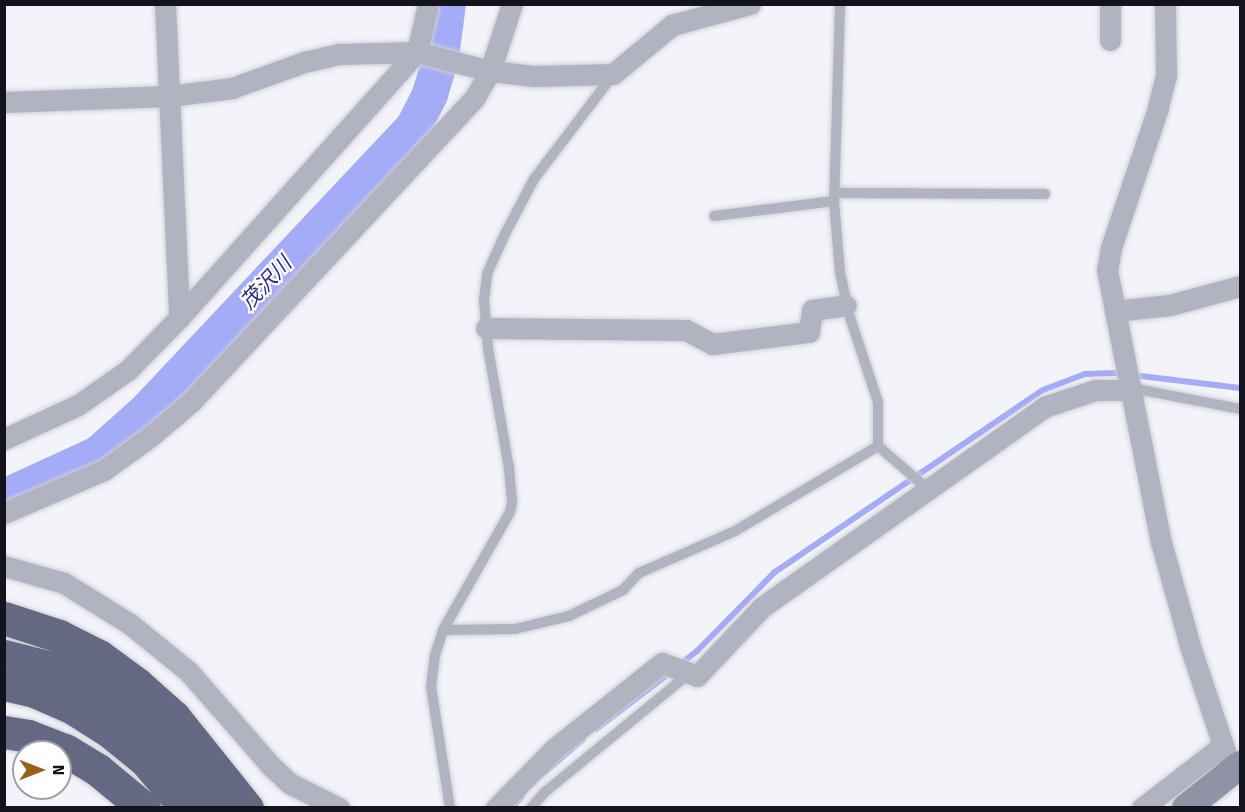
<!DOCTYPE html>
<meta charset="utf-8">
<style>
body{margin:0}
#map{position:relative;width:1245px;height:812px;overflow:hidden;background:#f3f4fa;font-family:"Fira Sans","Noto Sans JP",sans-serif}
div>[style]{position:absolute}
.stream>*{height:6px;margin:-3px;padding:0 3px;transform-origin:3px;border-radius:3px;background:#a4abf7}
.river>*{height:36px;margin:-18px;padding:0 18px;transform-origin:18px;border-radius:18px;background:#a4abf7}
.roads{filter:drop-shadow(0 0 2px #cfd0d7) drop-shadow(0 0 2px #cfd0d7)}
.lane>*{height:10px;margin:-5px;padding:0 5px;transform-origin:5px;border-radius:5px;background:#b1b3c0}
.street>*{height:21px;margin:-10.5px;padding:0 10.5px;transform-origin:10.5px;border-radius:10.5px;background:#b1b3c0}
.secondary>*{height:28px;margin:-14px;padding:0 14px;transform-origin:14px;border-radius:14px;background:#9093a6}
.highway>*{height:33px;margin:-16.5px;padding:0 16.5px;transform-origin:16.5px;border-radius:16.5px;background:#656882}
span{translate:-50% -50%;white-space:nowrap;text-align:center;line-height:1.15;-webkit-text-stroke:4.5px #fff;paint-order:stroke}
.water-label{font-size:21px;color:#312c82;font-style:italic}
.frame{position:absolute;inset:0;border:6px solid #12131d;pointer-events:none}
.north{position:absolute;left:12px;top:740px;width:60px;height:60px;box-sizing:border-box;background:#fff;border:2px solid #a0a1a5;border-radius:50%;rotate:90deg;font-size:16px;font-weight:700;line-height:24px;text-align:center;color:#12131d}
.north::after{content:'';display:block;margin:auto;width:21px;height:27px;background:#966218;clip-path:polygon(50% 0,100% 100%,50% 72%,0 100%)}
</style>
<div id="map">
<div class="stream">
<div style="left:679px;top:665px;width:23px;rotate:-38deg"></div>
<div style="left:697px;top:651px;width:111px;rotate:-45.4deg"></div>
<div style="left:775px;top:572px;width:324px;rotate:-34.2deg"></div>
<div style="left:1043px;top:390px;width:45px;rotate:-20.9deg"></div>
<div style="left:1085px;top:374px;width:31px;rotate:-2deg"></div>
<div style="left:1116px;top:373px;width:125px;rotate:6.9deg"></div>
<div style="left:596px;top:729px;width:94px;rotate:-37.2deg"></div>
<div style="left:545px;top:772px;width:50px;rotate:-41deg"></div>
<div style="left:512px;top:808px;width:16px;rotate:-50deg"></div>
</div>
<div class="river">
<div style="left:4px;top:497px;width:103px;rotate:-24.6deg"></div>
<div style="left:98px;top:454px;width:63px;rotate:-41.8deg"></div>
<div style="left:145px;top:412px;width:390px;rotate:-46.7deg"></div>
<div style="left:413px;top:128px;width:38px;rotate:-63deg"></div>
<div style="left:430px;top:94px;width:39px;rotate:-73deg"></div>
<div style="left:441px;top:57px;width:53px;rotate:-82.5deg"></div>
</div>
<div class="roads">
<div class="lane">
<div style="left:840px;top:4px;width:197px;rotate:91.7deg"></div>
<div style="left:834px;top:201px;width:71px;rotate:85.2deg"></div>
<div style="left:840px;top:272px;width:40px;rotate:78deg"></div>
<div style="left:848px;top:311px;width:96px;rotate:71.8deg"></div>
<div style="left:878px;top:402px;width:44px;rotate:90deg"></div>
<div style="left:834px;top:193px;width:211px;rotate:0.3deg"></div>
<div style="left:714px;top:216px;width:121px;rotate:-7.1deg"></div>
<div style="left:1132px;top:388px;width:110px;rotate:11deg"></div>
<div style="left:443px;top:630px;width:72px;rotate:-0.8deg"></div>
<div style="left:515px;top:629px;width:56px;rotate:-13.5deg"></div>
<div style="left:569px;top:616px;width:60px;rotate:-25.7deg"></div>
<div style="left:623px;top:590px;width:23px;rotate:-47deg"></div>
<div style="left:639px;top:573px;width:105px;rotate:-23.6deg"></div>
<div style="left:735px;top:531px;width:166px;rotate:-30.7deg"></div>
<div style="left:878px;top:446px;width:67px;rotate:40.8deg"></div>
<div style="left:450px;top:808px;width:122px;rotate:-98.9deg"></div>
<div style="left:431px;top:687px;width:32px;rotate:-83deg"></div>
<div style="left:435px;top:655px;width:26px;rotate:-72deg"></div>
<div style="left:443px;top:630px;width:136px;rotate:-60.4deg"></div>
<div style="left:510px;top:512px;width:10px;rotate:-79deg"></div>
<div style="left:512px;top:502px;width:34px;rotate:-95deg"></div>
<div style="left:509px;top:468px;width:122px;rotate:-99.9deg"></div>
<div style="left:488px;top:348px;width:48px;rotate:-94.8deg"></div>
<div style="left:484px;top:300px;width:26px;rotate:-83deg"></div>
<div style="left:487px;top:274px;width:44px;rotate:-65.8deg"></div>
<div style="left:505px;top:234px;width:62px;rotate:-62.2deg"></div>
<div style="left:534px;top:179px;width:131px;rotate:-52.8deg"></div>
<div style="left:531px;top:808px;width:21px;rotate:-49deg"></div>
<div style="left:545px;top:792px;width:188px;rotate:-39.4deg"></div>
</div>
<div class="street">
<div style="left:165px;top:4px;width:314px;rotate:87.4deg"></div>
<div style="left:1165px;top:4px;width:71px;rotate:89.2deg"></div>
<div style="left:1166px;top:75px;width:34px;rotate:104deg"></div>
<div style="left:1158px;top:108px;width:148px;rotate:108.6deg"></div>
<div style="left:1111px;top:248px;width:22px;rotate:100deg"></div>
<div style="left:1107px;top:270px;width:277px;rotate:78.8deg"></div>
<div style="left:1161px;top:542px;width:108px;rotate:74.4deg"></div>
<div style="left:1190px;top:646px;width:133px;rotate:71.6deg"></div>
<div style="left:1110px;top:40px;width:36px;rotate:-90deg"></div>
<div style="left:4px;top:102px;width:165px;rotate:-2.1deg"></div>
<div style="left:169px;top:96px;width:64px;rotate:-7.2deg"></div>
<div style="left:232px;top:88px;width:77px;rotate:-19.9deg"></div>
<div style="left:304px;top:62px;width:37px;rotate:-13deg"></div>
<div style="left:340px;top:54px;width:77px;rotate:-1.5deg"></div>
<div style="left:417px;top:52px;width:75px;rotate:14.6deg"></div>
<div style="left:490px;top:71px;width:44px;rotate:6.5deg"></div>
<div style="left:534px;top:76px;width:79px;rotate:-1.5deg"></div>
<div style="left:613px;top:74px;width:77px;rotate:-39.7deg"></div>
<div style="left:672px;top:25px;width:81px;rotate:-15.1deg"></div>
<div style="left:1115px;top:311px;width:55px;rotate:-6.2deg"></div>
<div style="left:1170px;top:305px;width:73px;rotate:-15.2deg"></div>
<div style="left:486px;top:328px;width:200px;rotate:0.6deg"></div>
<div style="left:686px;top:330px;width:30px;rotate:28deg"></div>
<div style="left:712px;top:344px;width:98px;rotate:-7.1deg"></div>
<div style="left:809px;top:332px;width:22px;rotate:-82deg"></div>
<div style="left:812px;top:310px;width:34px;rotate:-8deg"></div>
<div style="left:4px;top:439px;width:81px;rotate:-24.7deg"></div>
<div style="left:78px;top:405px;width:61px;rotate:-35deg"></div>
<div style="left:128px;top:370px;width:73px;rotate:-45.6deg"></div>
<div style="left:179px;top:318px;width:357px;rotate:-48.2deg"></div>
<div style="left:417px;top:52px;width:49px;rotate:-77.1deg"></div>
<div style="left:4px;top:513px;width:109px;rotate:-23.3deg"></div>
<div style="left:104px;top:470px;width:58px;rotate:-35.9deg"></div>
<div style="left:151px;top:436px;width:52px;rotate:-40.4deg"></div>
<div style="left:191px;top:402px;width:417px;rotate:-47deg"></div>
<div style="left:475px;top:97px;width:30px;rotate:-60deg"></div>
<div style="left:490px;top:71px;width:71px;rotate:-71.8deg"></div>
<div style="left:4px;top:566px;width:62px;rotate:15.8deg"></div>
<div style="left:64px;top:583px;width:78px;rotate:31.8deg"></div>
<div style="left:130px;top:624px;width:76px;rotate:39.1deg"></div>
<div style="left:189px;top:672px;width:123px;rotate:48.9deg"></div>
<div style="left:270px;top:765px;width:26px;rotate:43deg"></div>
<div style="left:289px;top:783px;width:56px;rotate:26.6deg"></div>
<div style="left:496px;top:808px;width:84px;rotate:-45.5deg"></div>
<div style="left:555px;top:748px;width:137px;rotate:-38.5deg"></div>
<div style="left:662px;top:663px;width:37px;rotate:20deg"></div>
<div style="left:697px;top:676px;width:95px;rotate:-46.7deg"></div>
<div style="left:762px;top:607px;width:346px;rotate:-35.3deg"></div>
<div style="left:1044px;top:407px;width:54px;rotate:-18.4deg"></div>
<div style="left:1095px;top:390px;width:37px"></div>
<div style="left:1142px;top:808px;width:100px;rotate:-37.7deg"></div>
</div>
<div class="secondary">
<div style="left:1186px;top:808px;width:69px;rotate:-38.5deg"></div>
</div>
<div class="highway">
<div style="left:4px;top:618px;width:58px;rotate:18.1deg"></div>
<div style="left:59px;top:636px;width:45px;rotate:26.6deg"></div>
<div style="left:99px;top:656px;width:47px;rotate:36.4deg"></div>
<div style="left:137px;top:684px;width:50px;rotate:41.7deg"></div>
<div style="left:174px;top:717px;width:117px;rotate:51.3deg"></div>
<div style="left:4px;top:656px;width:45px;rotate:14deg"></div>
<div style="left:48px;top:667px;width:42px;rotate:25.3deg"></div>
<div style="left:86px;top:685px;width:49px;rotate:33.4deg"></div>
<div style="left:127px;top:712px;width:45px;rotate:40.5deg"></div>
<div style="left:161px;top:741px;width:87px;rotate:50.1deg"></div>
<div style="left:4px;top:684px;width:31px;rotate:13deg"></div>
<div style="left:34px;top:691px;width:43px;rotate:23.6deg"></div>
<div style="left:73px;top:708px;width:43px;rotate:32.6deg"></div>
<div style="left:109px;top:731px;width:46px;rotate:38.9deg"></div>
<div style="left:145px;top:760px;width:63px;rotate:49.5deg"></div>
<div style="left:4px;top:732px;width:24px;rotate:9deg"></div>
<div style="left:28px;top:736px;width:40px;rotate:21deg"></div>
<div style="left:65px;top:750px;width:39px;rotate:31deg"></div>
<div style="left:98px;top:770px;width:60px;rotate:39.6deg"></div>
</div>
</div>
<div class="water-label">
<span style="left:266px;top:283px;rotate:-47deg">茂沢川</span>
</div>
<div class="frame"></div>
<div class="north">N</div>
</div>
